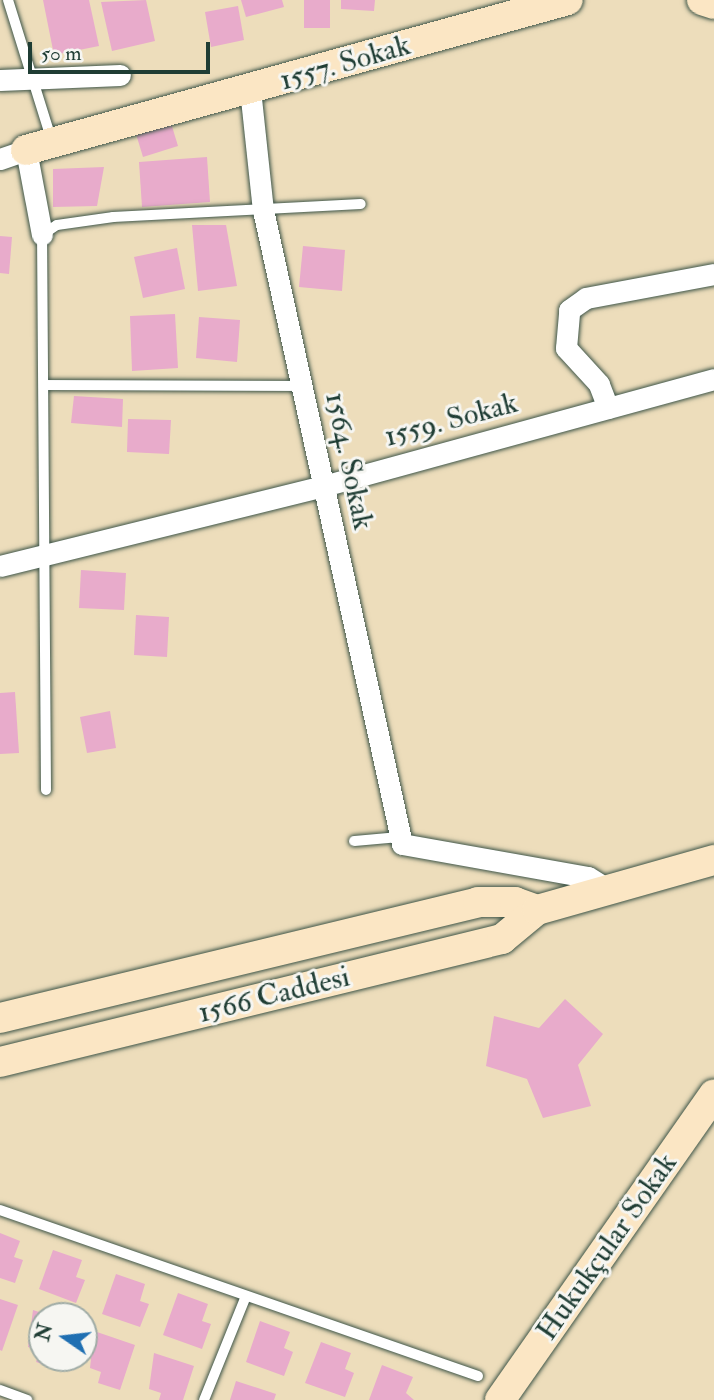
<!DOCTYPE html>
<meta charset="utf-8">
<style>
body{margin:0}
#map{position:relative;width:714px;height:1400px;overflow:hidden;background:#edddbb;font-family:"IM FELL Double Pica",serif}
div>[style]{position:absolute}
.building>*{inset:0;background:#e8abcb}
.roads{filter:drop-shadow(0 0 2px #3e5548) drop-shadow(0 0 2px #3e5548)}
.lane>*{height:10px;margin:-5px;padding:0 5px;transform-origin:5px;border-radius:5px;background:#fff}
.street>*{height:21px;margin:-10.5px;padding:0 10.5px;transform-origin:10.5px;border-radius:10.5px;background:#fff}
.secondary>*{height:30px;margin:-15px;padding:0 15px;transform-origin:15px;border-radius:15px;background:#fbe6c4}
span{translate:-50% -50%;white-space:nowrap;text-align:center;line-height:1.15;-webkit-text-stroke:6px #f6f6f2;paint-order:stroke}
.street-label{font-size:30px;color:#1f3d34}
.north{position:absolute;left:28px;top:1302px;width:70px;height:70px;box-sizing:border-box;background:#f6f6f2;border:2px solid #a0aca6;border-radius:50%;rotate:284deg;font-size:19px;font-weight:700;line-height:28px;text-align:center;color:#1f3d34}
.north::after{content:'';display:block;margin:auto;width:24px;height:32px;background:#1f6fb2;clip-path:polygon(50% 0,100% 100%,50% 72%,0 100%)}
.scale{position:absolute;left:28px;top:42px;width:182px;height:32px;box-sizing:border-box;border:4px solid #1f3d34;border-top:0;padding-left:9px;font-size:21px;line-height:24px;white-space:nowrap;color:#1f3d34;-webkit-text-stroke:5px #f6f6f2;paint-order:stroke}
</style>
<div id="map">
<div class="building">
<div style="clip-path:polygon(43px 0,89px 0,99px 46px,54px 55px)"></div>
<div style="clip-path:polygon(146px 0,155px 41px,112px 51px,101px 2px)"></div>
<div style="clip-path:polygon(241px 0,282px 0,284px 7px,246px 17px)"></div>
<div style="clip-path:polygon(304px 0,330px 0,330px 28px,304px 28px)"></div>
<div style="clip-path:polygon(341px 0,375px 0,374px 11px,341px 9px)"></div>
<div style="clip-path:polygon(238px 6px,244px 40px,211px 47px,205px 12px)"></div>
<div style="clip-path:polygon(171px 123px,178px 146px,143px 157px,136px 134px)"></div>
<div style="clip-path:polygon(207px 157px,210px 202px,142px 207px,139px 162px)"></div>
<div style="clip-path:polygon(104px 167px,97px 206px,53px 207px,53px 169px)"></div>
<div style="clip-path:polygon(192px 225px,226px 225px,237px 286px,198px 291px)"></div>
<div style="clip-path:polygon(0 236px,12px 237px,9px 274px,0 273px)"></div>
<div style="clip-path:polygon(303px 246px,345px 250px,342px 291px,299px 287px)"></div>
<div style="clip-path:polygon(177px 248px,185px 289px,143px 298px,134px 257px)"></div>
<div style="clip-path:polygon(175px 314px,178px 368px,132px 371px,130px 316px)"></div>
<div style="clip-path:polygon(199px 317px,240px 320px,237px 362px,196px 358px)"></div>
<div style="clip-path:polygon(74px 396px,123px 399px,122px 427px,71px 423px)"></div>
<div style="clip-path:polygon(128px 419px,171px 420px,169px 454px,127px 452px)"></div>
<div style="clip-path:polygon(81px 570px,126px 573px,124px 610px,79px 608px)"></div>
<div style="clip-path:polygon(136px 615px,169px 617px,167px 657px,134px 655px)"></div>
<div style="clip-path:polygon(15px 692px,19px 753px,0 754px,0 693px)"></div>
<div style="clip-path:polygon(110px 711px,116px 748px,87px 753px,80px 717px)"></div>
<div style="clip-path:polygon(565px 999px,603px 1034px,578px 1065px,591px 1106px,543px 1118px,527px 1079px,486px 1066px,494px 1016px,539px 1028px)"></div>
<div style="clip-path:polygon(0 1233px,20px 1241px,14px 1257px,23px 1260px,15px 1283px,0 1278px)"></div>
<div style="clip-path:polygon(53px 1250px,82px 1260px,76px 1277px,85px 1280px,76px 1303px,39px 1289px)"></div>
<div style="clip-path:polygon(116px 1274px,145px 1284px,140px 1301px,149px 1304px,140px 1327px,102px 1314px)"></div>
<div style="clip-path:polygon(178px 1293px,208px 1304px,202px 1321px,211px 1324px,202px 1349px,163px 1335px)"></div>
<div style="clip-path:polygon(0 1299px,18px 1305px,2px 1351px,0 1350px)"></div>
<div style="clip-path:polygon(33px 1310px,48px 1315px,42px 1316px,42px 1358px,62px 1358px,58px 1370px,36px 1362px,40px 1351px,28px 1347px)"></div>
<div style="clip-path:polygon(260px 1321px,290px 1332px,284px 1348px,293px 1352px,284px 1376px,246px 1362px)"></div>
<div style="clip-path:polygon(94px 1331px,135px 1345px,120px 1390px,98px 1383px,101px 1372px,90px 1368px)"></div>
<div style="clip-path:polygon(321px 1342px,351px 1353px,345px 1369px,354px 1373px,345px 1397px,305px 1383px)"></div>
<div style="clip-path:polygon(154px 1353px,194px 1366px,183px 1400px,159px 1400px,161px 1393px,149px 1389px)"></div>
<div style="clip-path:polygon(382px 1365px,413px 1377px,406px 1393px,414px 1400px,369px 1400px)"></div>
<div style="clip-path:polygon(236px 1381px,276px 1394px,274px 1400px,230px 1400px)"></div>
</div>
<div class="roads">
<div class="lane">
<div style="left:8px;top:0;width:148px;rotate:72.7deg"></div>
<div style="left:47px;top:385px;width:255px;rotate:0.2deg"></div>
<div style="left:46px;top:790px;width:555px;rotate:-90.41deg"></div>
<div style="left:42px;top:235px;width:18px;rotate:-34deg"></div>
<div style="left:57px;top:225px;width:57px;rotate:-8.1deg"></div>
<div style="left:113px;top:217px;width:248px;rotate:-3deg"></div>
<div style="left:354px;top:841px;width:46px;rotate:-5deg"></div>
<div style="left:0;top:1210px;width:506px;rotate:19.15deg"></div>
<div style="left:0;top:1390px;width:29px;rotate:20deg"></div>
<div style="left:204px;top:1400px;width:112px;rotate:-68deg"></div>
</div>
<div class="street">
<div style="left:0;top:80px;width:120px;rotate:-2.4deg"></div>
<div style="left:250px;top:89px;width:122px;rotate:83.9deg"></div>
<div style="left:263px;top:210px;width:649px;rotate:77.63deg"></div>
<div style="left:402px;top:844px;width:189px;rotate:10.1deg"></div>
<div style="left:588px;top:877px;width:25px;rotate:32deg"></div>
<div style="left:0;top:159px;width:28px;rotate:-19deg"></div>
<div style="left:26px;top:150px;width:86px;rotate:79.3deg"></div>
<div style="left:608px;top:408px;width:26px;rotate:-111deg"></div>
<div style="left:599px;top:384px;width:49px;rotate:-132.5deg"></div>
<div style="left:566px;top:348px;width:38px;rotate:-85deg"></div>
<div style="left:569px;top:310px;width:21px;rotate:-35deg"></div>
<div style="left:586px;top:298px;width:130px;rotate:-10.6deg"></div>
<div style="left:0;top:566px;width:333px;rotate:-13.9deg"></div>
<div style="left:323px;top:486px;width:405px;rotate:-15.3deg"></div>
</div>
<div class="secondary">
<div style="left:702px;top:0;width:13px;rotate:18deg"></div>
<div style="left:26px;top:150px;width:562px;rotate:-15.47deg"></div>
<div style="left:0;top:1018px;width:492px;rotate:-13.6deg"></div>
<div style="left:478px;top:902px;width:37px"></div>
<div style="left:515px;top:902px;width:23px;rotate:20deg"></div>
<div style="left:0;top:1062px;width:517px;rotate:-13.77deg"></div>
<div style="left:502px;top:939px;width:45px;rotate:-39.6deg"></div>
<div style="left:537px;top:910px;width:184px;rotate:-15.8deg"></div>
<div style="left:500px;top:1400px;width:373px;rotate:-55deg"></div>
</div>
</div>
<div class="street-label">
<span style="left:345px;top:63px;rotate:-16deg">1557. Sokak</span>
<span style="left:451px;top:420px;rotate:-15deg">1559. Sokak</span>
<span style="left:349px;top:461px;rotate:78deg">1564. Sokak</span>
<span style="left:274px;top:995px;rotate:-14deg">1566 Caddesi</span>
<span style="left:607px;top:1247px;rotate:-55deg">Hukukçular Sokak</span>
</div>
<div class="north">N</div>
<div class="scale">50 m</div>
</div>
